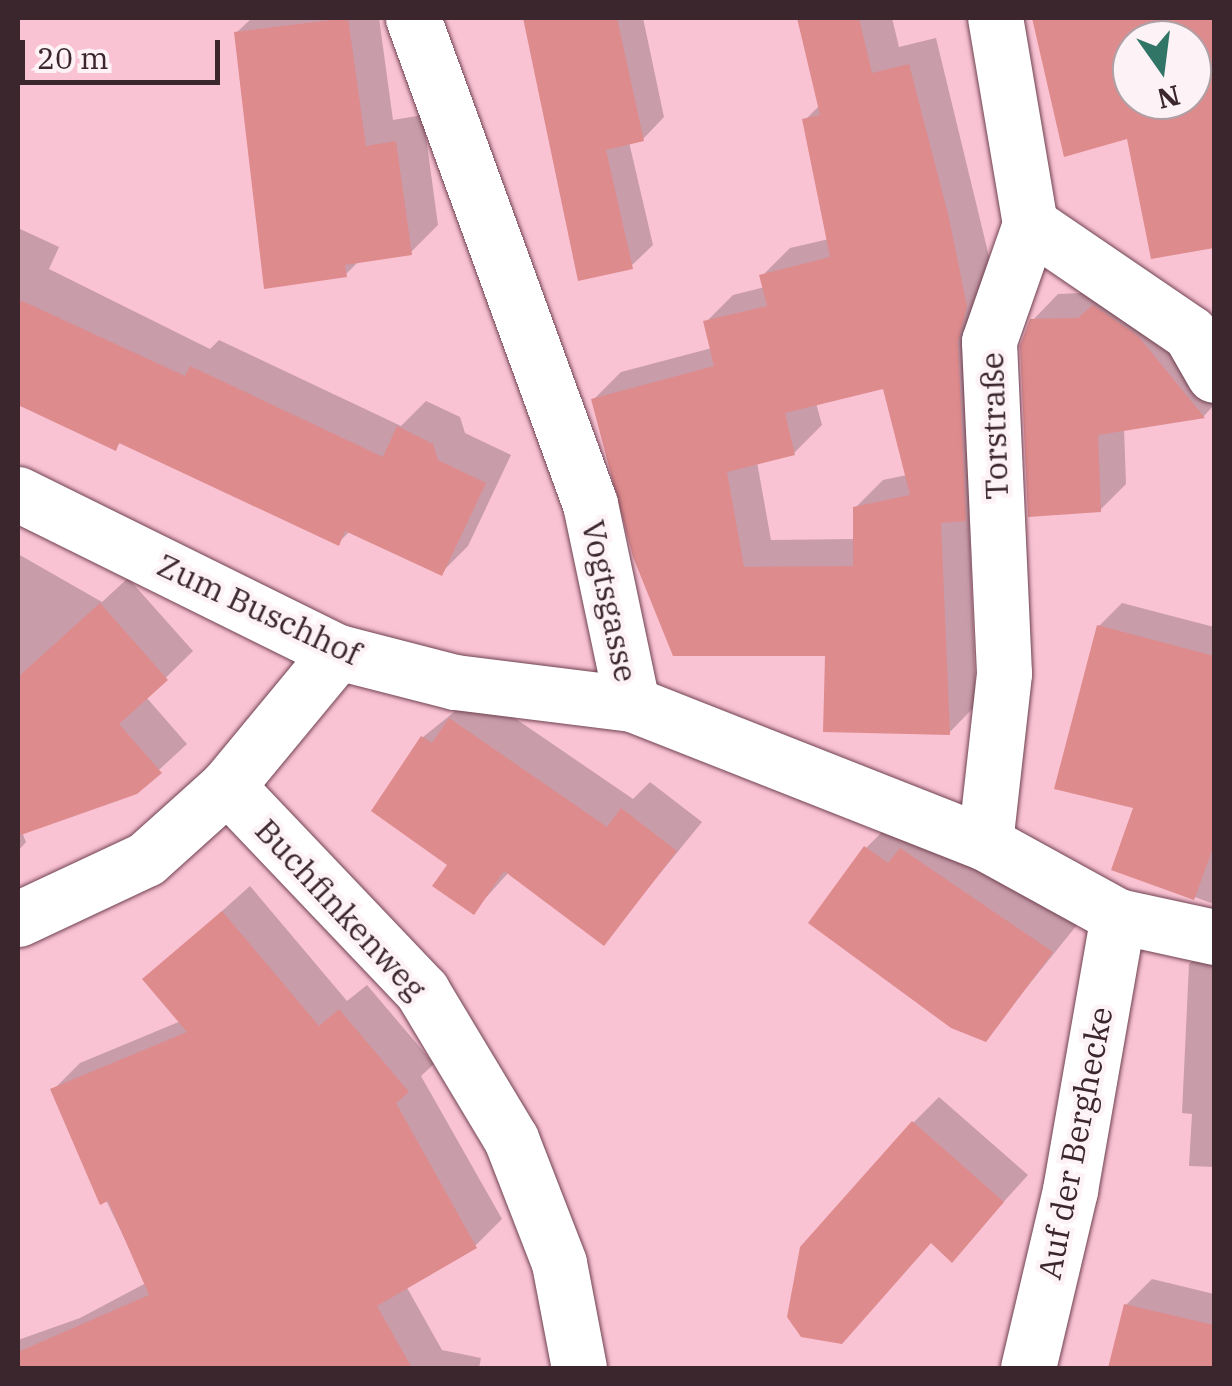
<!DOCTYPE html>
<meta charset="utf-8">
<style>
body{margin:0}
#map{position:relative;width:1232px;height:1386px;overflow:hidden;background:#fac3d4;font-family:"IBM Plex Serif",serif}
div>[style]{position:absolute}
.shadow>*{inset:0;background:#0003}
.building>*{inset:0;background:#de8b8d}
.roads{filter:drop-shadow(0 0 2px #6f4251) drop-shadow(0 0 2px #6f4251)}
.minor>*{height:55px;margin:-27.5px;padding:0 27.5px;transform-origin:27.5px;border-radius:27.5px;background:#fff}
span{translate:-50% -50%;white-space:nowrap;text-align:center;line-height:1.15;-webkit-text-stroke:9px #fdf2f5;paint-order:stroke}
.street-label{font-size:32px;color:#3a262c}
.frame{position:absolute;inset:0;border:20px solid #3a262c;pointer-events:none}
.north{position:absolute;left:1112px;top:20px;width:100px;height:100px;box-sizing:border-box;background:#fdf2f5;border:2px solid #afa0a5;border-radius:50%;rotate:166deg;font-size:28px;font-weight:700;line-height:40px;text-align:center;color:#3a262c}
.north::after{content:'';display:block;margin:auto;width:35px;height:45px;background:#317567;clip-path:polygon(50% 0,100% 100%,50% 72%,0 100%)}
.scale{position:absolute;left:20px;top:40px;width:200px;height:45px;box-sizing:border-box;border:5px solid #3a262c;border-top:0;padding-left:12px;font-size:30px;line-height:35px;white-space:nowrap;color:#3a262c;-webkit-text-stroke:8px #fdf2f5;paint-order:stroke}
</style>
<div id="map">
<div class="shadow">
<div style="clip-path:polygon(252px 18px,379px 18px,393px 120px,423px 115px,438px 225px,411px 252px,360px 260px,346px 274px,236px 33px)"></div>
<div style="clip-path:polygon(525px 18px,643px 18px,664px 117px,643px 139px,629px 142px,653px 245px,631px 266px,580px 278px)"></div>
<div style="clip-path:polygon(evenodd,800px 18px,892px 18px,899px 47px,936px 38px,994px 277px,992px 491px,969px 515px,976px 705px,949px 733px,828px 653px,675px 653px,593px 400px,621px 372px,712px 348px,706px 322px,733px 295px,765px 287px,762px 276px,790px 248px,829px 239px,805px 120px,820px 105px,800px 18px,885px 386px,907px 475px,883px 480px,855px 508px,856px 539px,771px 540px,757px 462px,794px 453px,822px 425px,816px 403px,885px 386px)"></div>
<div style="clip-path:polygon(evenodd,1035px 18px,1214px 18px,1214px 245px,1153px 256px,1129px 136px,1066px 153px,1035px 18px,1132px 40px,1192px 40px,1192px 100px,1132px 100px,1132px 40px)"></div>
<div style="clip-path:polygon(18px 228px,59px 247px,49px 269px,210px 349px,219px 340px,401px 426px,426px 401px,460px 417px,465px 433px,511px 455px,468px 546px,441px 573px,350px 531px,338px 543px,121px 442px,115px 448px,18px 387px)"></div>
<div style="clip-path:polygon(1107px 292px,1214px 372px,1214px 405px,1204px 416px,1124px 428px,1126px 484px,1100px 510px,1032px 321px,1058px 294px)"></div>
<div style="clip-path:polygon(18px 554px,102px 602px,128px 578px,193px 651px,146px 697px,187px 744px,135px 792px,22px 832px,26px 842px,18px 851px,18px 743px,56px 729px,18px 707px)"></div>
<div style="clip-path:polygon(1122px 603px,1214px 627px,1214px 904px,1115px 868px,1136px 807px,1099px 626px)"></div>
<div style="clip-path:polygon(478px 693px,633px 799px,650px 782px,702px 822px,604px 942px,509px 872px,473px 912px,451px 864px,423px 737px)"></div>
<div style="clip-path:polygon(892px 822px,928px 823px,1077px 925px,985px 1039px,866px 848px)"></div>
<div style="clip-path:polygon(250px 886px,347px 1001px,367px 985px,434px 1064px,421px 1076px,502px 1219px,475px 1246px,406px 1286px,442px 1350px,481px 1358px,479px 1368px,339px 1368px,343px 1353px,306px 1368px,18px 1368px,18px 1340px,80px 1318px,146px 1283px,53px 1090px,80px 1063px,181px 1021px,146px 979px)"></div>
<div style="clip-path:polygon(1214px 941px,1214px 1167px,1189px 1166px,1192px 1114px,1182px 1113px,1189px 964px)"></div>
<div style="clip-path:polygon(939px 1097px,1028px 1175px,952px 1259px,932px 1241px,841px 1341px,913px 1123px)"></div>
<div style="clip-path:polygon(1152px 1279px,1214px 1294px,1214px 1368px,1111px 1368px,1126px 1305px)"></div>
</div>
<div class="building">
<div style="clip-path:polygon(348px 18px,366px 146px,396px 141px,412px 255px,345px 265px,347px 277px,264px 289px,234px 32px)"></div>
<div style="clip-path:polygon(523px 18px,617px 18px,644px 141px,606px 150px,633px 269px,578px 281px)"></div>
<div style="clip-path:polygon(evenodd,797px 18px,859px 18px,872px 73px,909px 64px,949px 218px,967px 306px,958px 342px,966px 521px,941px 523px,950px 735px,823px 732px,825px 656px,673px 656px,633px 557px,591px 399px,714px 366px,703px 321px,767px 306px,759px 275px,830px 257px,802px 119px,820px 115px,797px 18px,883px 389px,910px 495px,853px 507px,853px 566px,744px 567px,727px 472px,795px 455px,785px 413px,883px 389px)"></div>
<div style="clip-path:polygon(evenodd,1032px 18px,1214px 18px,1214px 248px,1151px 259px,1127px 139px,1064px 157px,1032px 18px,1132px 40px,1192px 40px,1192px 100px,1132px 100px,1132px 40px)"></div>
<div style="clip-path:polygon(18px 299px,185px 376px,190px 366px,383px 457px,397px 426px,433px 444px,438px 460px,486px 483px,442px 576px,345px 531px,339px 546px,119px 443px,116px 451px,18px 405px)"></div>
<div style="clip-path:polygon(1093px 305px,1138px 336px,1205px 418px,1098px 435px,1101px 512px,1028px 517px,1020px 346px,1030px 319px,1078px 318px)"></div>
<div style="clip-path:polygon(100px 603px,168px 680px,119px 724px,162px 773px,137px 794px,18px 836px,18px 677px)"></div>
<div style="clip-path:polygon(1097px 625px,1214px 656px,1214px 845px,1194px 900px,1111px 870px,1133px 808px,1054px 789px)"></div>
<div style="clip-path:polygon(449px 718px,607px 827px,621px 808px,677px 851px,604px 946px,504px 871px,474px 915px,432px 886px,447px 865px,371px 811px,421px 736px,432px 743px)"></div>
<div style="clip-path:polygon(864px 846px,888px 863px,900px 848px,1053px 952px,986px 1042px,951px 1028px,808px 923px)"></div>
<div style="clip-path:polygon(222px 911px,319px 1026px,339px 1009px,409px 1092px,396px 1103px,477px 1248px,377px 1306px,412px 1368px,18px 1368px,18px 1352px,149px 1295px,108px 1201px,100px 1205px,50px 1089px,187px 1032px,142px 979px)"></div>
<div style="clip-path:polygon(912px 1121px,1004px 1202px,952px 1263px,931px 1243px,842px 1344px,801px 1337px,787px 1317px,800px 1247px)"></div>
<div style="clip-path:polygon(1124px 1304px,1214px 1325px,1214px 1368px,1108px 1368px)"></div>
</div>
<div class="roads">
<div class="minor">
<div style="left:413px;top:18px;width:517px;rotate:69.99deg"></div>
<div style="left:590px;top:504px;width:204px;rotate:78.1deg"></div>
<div style="left:1030px;top:224px;width:194px;rotate:34.3deg"></div>
<div style="left:1190px;top:333px;width:48px;rotate:60.3deg"></div>
<div style="left:18px;top:494px;width:357px;rotate:26.3deg"></div>
<div style="left:338px;top:652px;width:121px;rotate:14.4deg"></div>
<div style="left:455px;top:682px;width:178px;rotate:7.1deg"></div>
<div style="left:632px;top:704px;width:379px;rotate:21.5deg"></div>
<div style="left:985px;top:843px;width:152px;rotate:28.8deg"></div>
<div style="left:1118px;top:916px;width:98px;rotate:12.3deg"></div>
<div style="left:227px;top:786px;width:283px;rotate:46.4deg"></div>
<div style="left:422px;top:991px;width:173px;rotate:59deg"></div>
<div style="left:511px;top:1139px;width:133px;rotate:68.8deg"></div>
<div style="left:559px;top:1263px;width:107px;rotate:79.2deg"></div>
<div style="left:985px;top:843px;width:171px;rotate:-83.6deg"></div>
<div style="left:1004px;top:673px;width:332px;rotate:-92.6deg"></div>
<div style="left:989px;top:341px;width:124px;rotate:-70.7deg"></div>
<div style="left:1030px;top:224px;width:209px;rotate:-99.6deg"></div>
<div style="left:18px;top:919px;width:141px;rotate:-25.1deg"></div>
<div style="left:146px;top:859px;width:109px;rotate:-42deg"></div>
<div style="left:227px;top:786px;width:174px;rotate:-50.4deg"></div>
<div style="left:1028px;top:1368px;width:183px;rotate:-76.7deg"></div>
<div style="left:1070px;top:1190px;width:278px;rotate:-80.1deg"></div>
</div>
</div>
<div class="street-label">
<span style="left:994px;top:426px;rotate:-92deg">Torstraße</span>
<span style="left:610px;top:601px;rotate:78deg">Vogtsgasse</span>
<span style="left:259px;top:609px;rotate:25deg">Zum Buschhof</span>
<span style="left:341px;top:909px;rotate:47deg">Buchfinkenweg</span>
<span style="left:1075px;top:1143px;rotate:-79deg">Auf der Berghecke</span>
</div>
<div class="frame"></div>
<div class="north">N</div>
<div class="scale">20 m</div>
</div>
